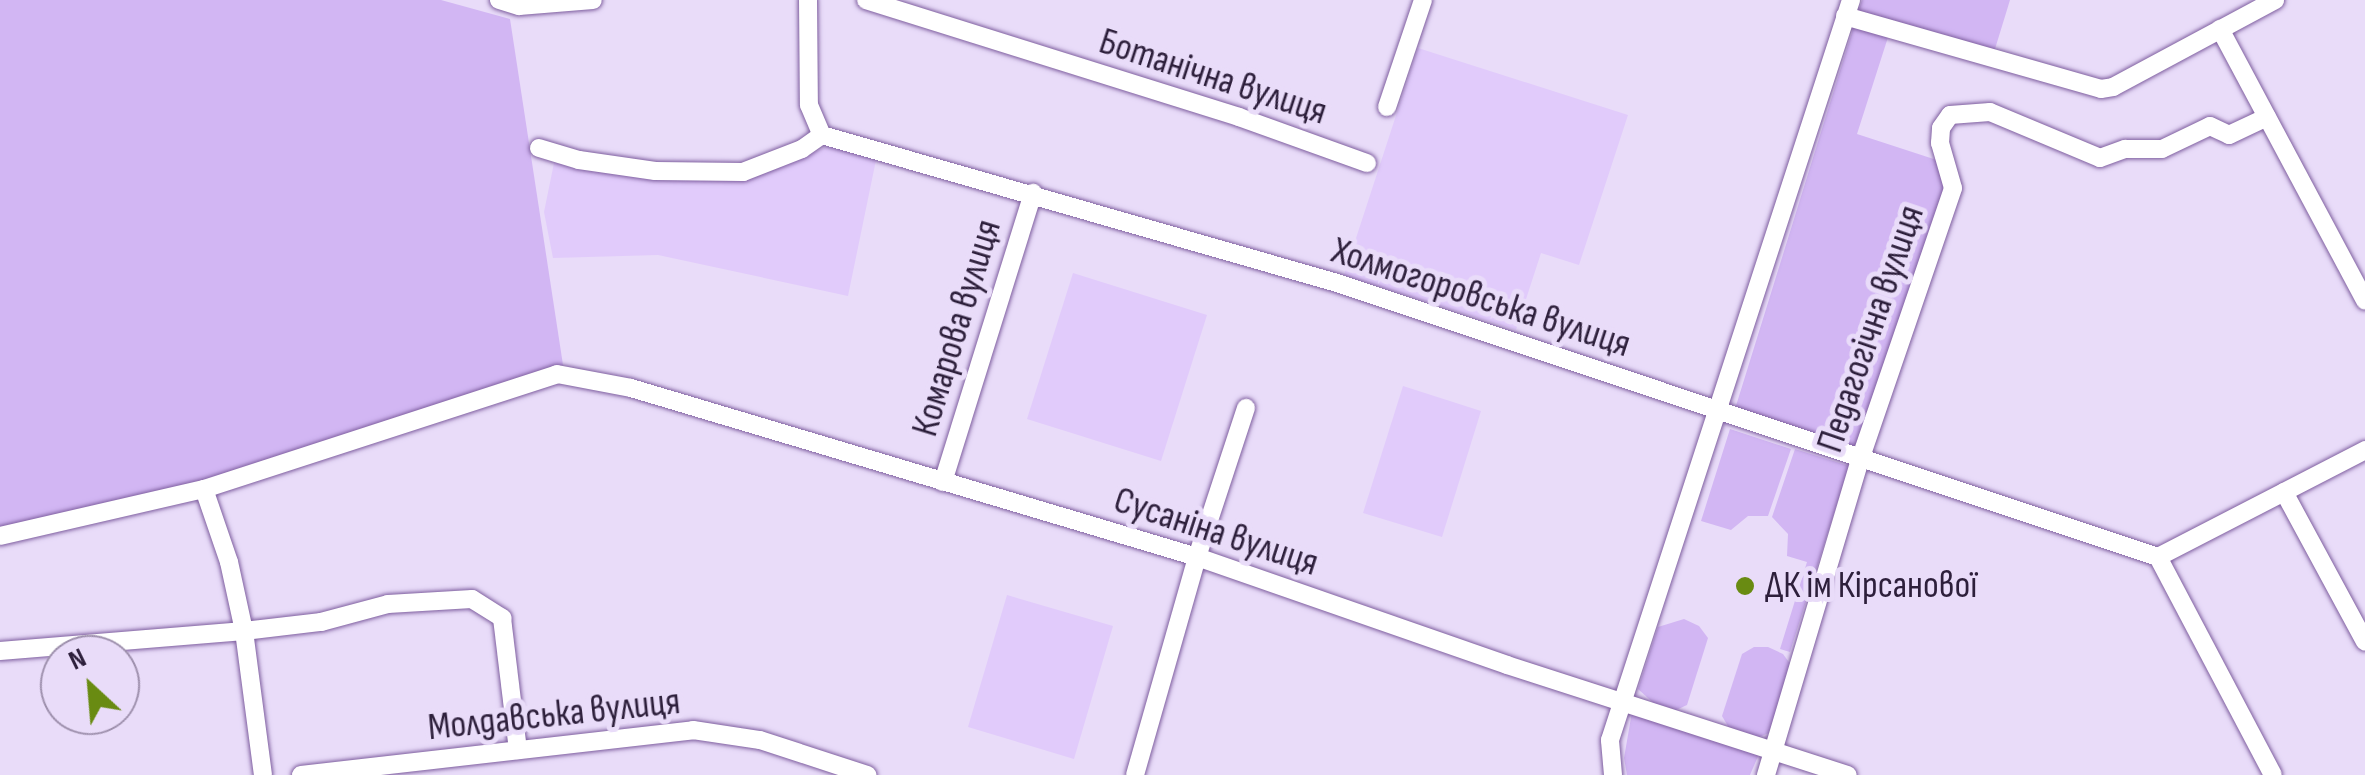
<!DOCTYPE html>
<meta charset="utf-8">
<style>
body{margin:0}
#map{position:relative;width:2365px;height:775px;overflow:hidden;background:#e9dcf9;font-family:"Sofia Sans Condensed",sans-serif}
div>[style]{position:absolute}
.built>*{inset:0;background:#e1cbfb}
.green>*{inset:0;background:#d2b6f3}
.roads{filter:drop-shadow(0 0 2px #7e5e9f) drop-shadow(0 0 2px #7e5e9f)}
.minor>*{height:18px;margin:-9px;padding:0 9px;transform-origin:9px;border-radius:9px;background:#fff}
.dots>*{width:28px;height:28px;translate:-50% -50%;box-sizing:border-box;border:5px solid #e9dcf9;border-radius:50%}
span{translate:-50% -50%;white-space:nowrap;text-align:center;line-height:1.15;-webkit-text-stroke:10px #e9dcf9;paint-order:stroke}
.street-label{font-size:38px;color:#2d1f3b}
.poi-label{font-size:38px;color:#2d1f3b}
.left{translate:0 -50%;text-align:left}
.north{position:absolute;left:40px;top:635px;width:100px;height:100px;box-sizing:border-box;background:#e9dcf9;border:2px solid #9e90ad;border-radius:50%;rotate:334deg;font-size:28px;font-weight:700;line-height:40px;text-align:center;color:#2d1f3b}
.north::after{content:'';display:block;margin:auto;width:35px;height:45px;background:#698b12;clip-path:polygon(50% 0,100% 100%,50% 72%,0 100%)}
</style>
<div id="map">
<div class="built">
<div style="clip-path:polygon(1418px 48px,1628px 115px,1579px 265px,1541px 253px,1516px 330px,1344px 275px)"></div>
<div style="clip-path:polygon(832px 145px,876px 160px,848px 296px,658px 255px,553px 258px,544px 212px,554px 163px,654px 176px,787px 163px)"></div>
<div style="clip-path:polygon(1073px 273px,1207px 315px,1161px 461px,1027px 419px)"></div>
<div style="clip-path:polygon(1403px 386px,1481px 411px,1442px 537px,1363px 513px)"></div>
<div style="clip-path:polygon(1007px 595px,1113px 626px,1074px 759px,968px 727px)"></div>
</div>
<div class="green">
<div style="clip-path:polygon(0 0,441px 0,510px 19px,563px 365px,217px 481px,0 531px)"></div>
<div style="clip-path:polygon(1862px 0,2010px 0,1991px 62px,1890px 31px,1857px 134px,1952px 165px,1858px 447px,1735px 409px)"></div>
<div style="clip-path:polygon(1730px 429px,1791px 449px,1768px 516px,1748px 516px,1731px 530px,1701px 521px)"></div>
<div style="clip-path:polygon(1795px 449px,1849px 466px,1790px 652px,1780px 649px,1807px 562px,1787px 556px,1788px 534px,1772px 517px)"></div>
<div style="clip-path:polygon(1684px 619px,1699px 626px,1708px 638px,1687px 705px,1674px 711px,1659px 708px,1638px 689px,1658px 627px)"></div>
<div style="clip-path:polygon(1754px 647px,1768px 647px,1783px 654px,1791px 665px,1771px 732px,1757px 738px,1729px 728px,1722px 716px,1742px 654px)"></div>
<div style="clip-path:polygon(1632px 712px,1759px 754px,1750px 775px,1627px 775px,1624px 758px)"></div>
</div>
<div class="roads">
<div class="minor">
<div style="left:499px;top:0;width:21px;rotate:17deg"></div>
<div style="left:519px;top:6px;width:74px;rotate:-4.6deg"></div>
<div style="left:808px;top:0;width:105px;rotate:89.5deg"></div>
<div style="left:809px;top:105px;width:33px;rotate:67deg"></div>
<div style="left:866px;top:0;width:391px;rotate:17.4deg"></div>
<div style="left:1239px;top:117px;width:136px;rotate:19.8deg"></div>
<div style="left:1845px;top:16px;width:266px;rotate:15.9deg"></div>
<div style="left:2101px;top:89px;width:12px;rotate:-9deg"></div>
<div style="left:2113px;top:87px;width:184px;rotate:-28.2deg"></div>
<div style="left:2220px;top:29px;width:308px;rotate:61.9deg"></div>
<div style="left:1387px;top:107px;width:113px;rotate:-71.4deg"></div>
<div style="left:539px;top:148px;width:42px;rotate:16.7deg"></div>
<div style="left:579px;top:160px;width:77px;rotate:8.2deg"></div>
<div style="left:655px;top:171px;width:88px;rotate:0.7deg"></div>
<div style="left:743px;top:172px;width:63px;rotate:-21.3deg"></div>
<div style="left:802px;top:149px;width:24px;rotate:-35deg"></div>
<div style="left:822px;top:135px;width:536px;rotate:16.03deg"></div>
<div style="left:1337px;top:283px;width:866px;rotate:18.46deg"></div>
<div style="left:2158px;top:557px;width:246px;rotate:62.2deg"></div>
<div style="left:943px;top:482px;width:303px;rotate:-72.7deg"></div>
<div style="left:204px;top:489px;width:77px;rotate:71.1deg"></div>
<div style="left:229px;top:562px;width:71px;rotate:77.7deg"></div>
<div style="left:244px;top:631px;width:145px;rotate:82.5deg"></div>
<div style="left:2284px;top:492px;width:170px;rotate:61.6deg"></div>
<div style="left:0;top:536px;width:209px;rotate:-13deg"></div>
<div style="left:204px;top:489px;width:371px;rotate:-18deg"></div>
<div style="left:557px;top:374px;width:75px;rotate:10.7deg"></div>
<div style="left:631px;top:388px;width:591px;rotate:16.62deg"></div>
<div style="left:1197px;top:557px;width:328px;rotate:19.2deg"></div>
<div style="left:1507px;top:665px;width:358px;rotate:17.9deg"></div>
<div style="left:2158px;top:557px;width:233px;rotate:-27.3deg"></div>
<div style="left:0;top:651px;width:245px;rotate:-4.7deg"></div>
<div style="left:244px;top:631px;width:78px;rotate:-6.7deg"></div>
<div style="left:321px;top:622px;width:69px;rotate:-15deg"></div>
<div style="left:388px;top:604px;width:84px;rotate:-3.4deg"></div>
<div style="left:472px;top:599px;width:36px;rotate:32deg"></div>
<div style="left:502px;top:618px;width:133px;rotate:83.1deg"></div>
<div style="left:301px;top:775px;width:395px;rotate:-6.5deg"></div>
<div style="left:693px;top:730px;width:68px;rotate:8.5deg"></div>
<div style="left:760px;top:740px;width:113px;rotate:18.1deg"></div>
<div style="left:1135px;top:775px;width:227px;rotate:-74.1deg"></div>
<div style="left:1197px;top:557px;width:157px;rotate:-71.8deg"></div>
<div style="left:1613px;top:775px;width:35px;rotate:-95deg"></div>
<div style="left:1610px;top:740px;width:778px;rotate:-71.96deg"></div>
<div style="left:1766px;top:775px;width:332px;rotate:-73.4deg"></div>
<div style="left:1861px;top:457px;width:284px;rotate:-71.1deg"></div>
<div style="left:1953px;top:188px;width:47px;rotate:-106.1deg"></div>
<div style="left:1940px;top:143px;width:15px;rotate:-86deg"></div>
<div style="left:1941px;top:128px;width:16px;rotate:-55deg"></div>
<div style="left:1950px;top:115px;width:40px;rotate:-4.3deg"></div>
<div style="left:1990px;top:112px;width:119px;rotate:22.7deg"></div>
<div style="left:2100px;top:158px;width:27px;rotate:-20deg"></div>
<div style="left:2125px;top:149px;width:37px"></div>
<div style="left:2162px;top:149px;width:53px;rotate:-25.6deg"></div>
<div style="left:2210px;top:126px;width:21px;rotate:25deg"></div>
<div style="left:2229px;top:135px;width:42px;rotate:-25.3deg"></div>
</div>
</div>
<div class="dots">
<div style="left:1745px;top:586px;background:#698b12"></div>
</div>
<div class="street-label">
<span style="left:1213px;top:77px;rotate:18deg">Ботанічна вулиця</span>
<span style="left:1481px;top:298px;rotate:18deg">Холмогоровська вулиця</span>
<span style="left:957px;top:328px;rotate:-73deg">Комарова вулиця</span>
<span style="left:1871px;top:329px;rotate:-71deg">Педагогічна вулиця</span>
<span style="left:1216px;top:532px;rotate:18deg">Сусаніна вулиця</span>
<span style="left:554px;top:715px;rotate:-6deg">Молдавська вулиця</span>
</div>
<div class="poi-label">
<span class="left" style="left:1765px;top:586px">ДК ім Кірсанової</span>
</div>
<div class="north">N</div>
</div>
